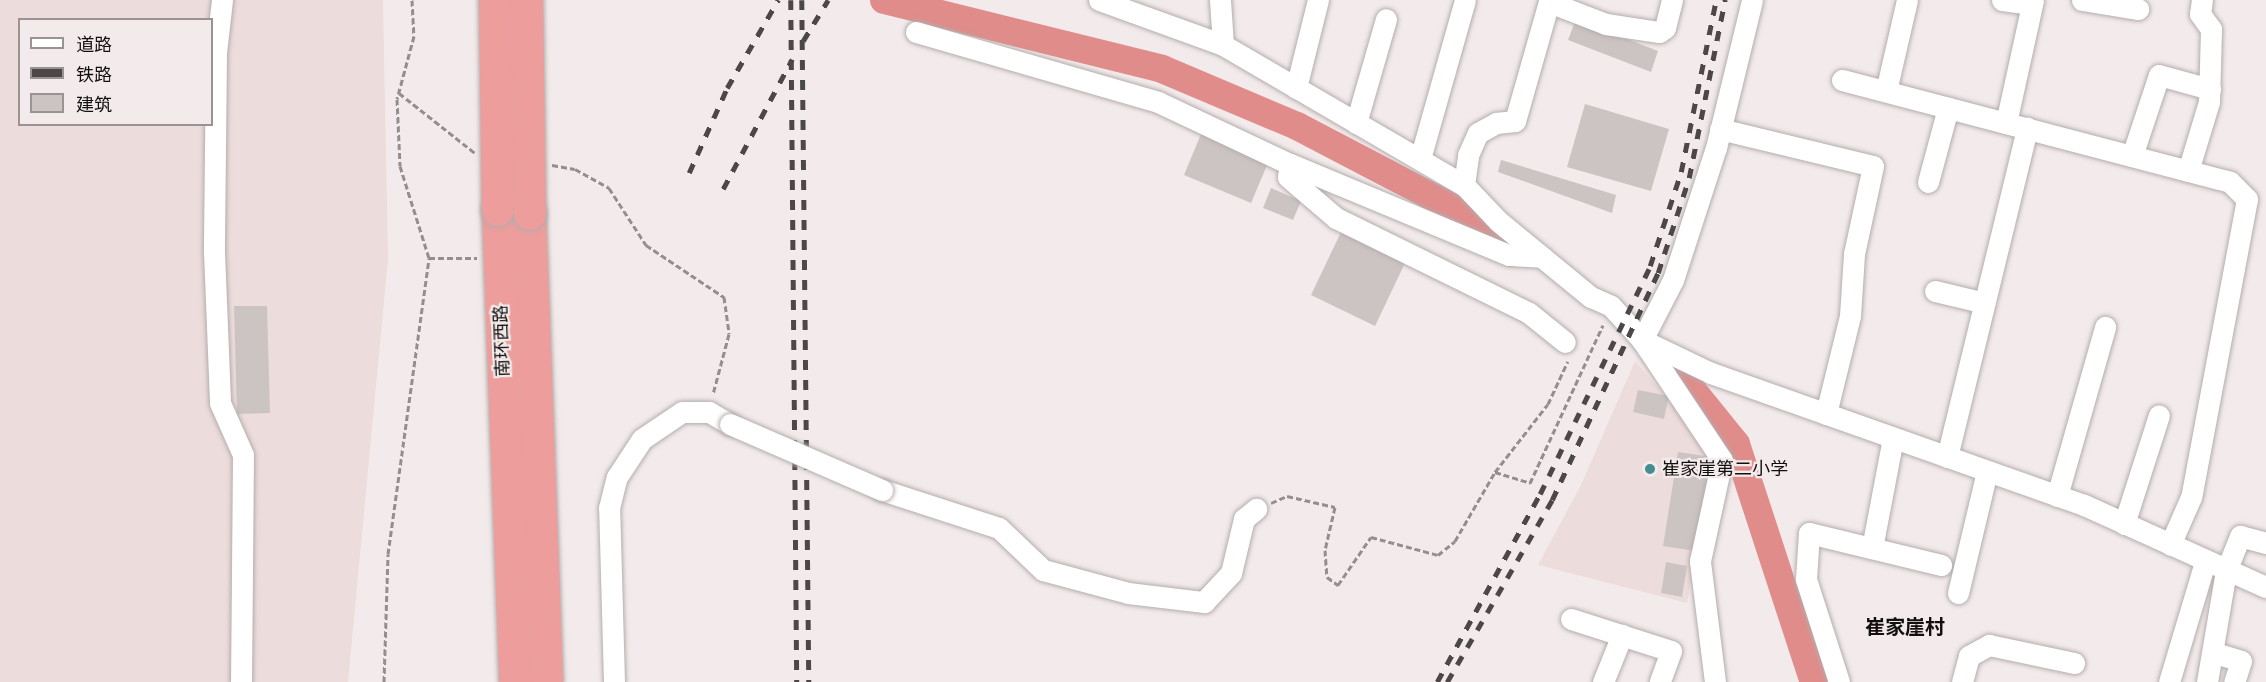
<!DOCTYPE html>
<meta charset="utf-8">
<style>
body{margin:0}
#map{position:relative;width:2266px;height:682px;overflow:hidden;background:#f3ebeb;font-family:"IBM Plex Serif","Noto Sans SC",serif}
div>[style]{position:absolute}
.built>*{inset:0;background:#eddcdc}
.river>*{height:28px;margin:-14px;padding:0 14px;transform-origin:14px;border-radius:14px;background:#e08c8b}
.building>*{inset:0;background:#ccc4c3}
.path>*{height:3px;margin-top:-1.5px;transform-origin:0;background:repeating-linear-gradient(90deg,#948e8e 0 6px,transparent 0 9px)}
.roads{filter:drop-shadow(0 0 2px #b4adac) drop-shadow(0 0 2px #b4adac)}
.minor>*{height:21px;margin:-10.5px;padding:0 10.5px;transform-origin:10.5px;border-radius:10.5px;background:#fff}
.highway>*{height:32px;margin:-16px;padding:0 16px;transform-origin:16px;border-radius:16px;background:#ec9d9c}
.rail>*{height:4.5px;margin-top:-2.25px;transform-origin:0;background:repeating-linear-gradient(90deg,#4c4848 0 10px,transparent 0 20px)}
.bridges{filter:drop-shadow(0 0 2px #b4adac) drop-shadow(0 0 2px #b4adac)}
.minor-bridge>*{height:21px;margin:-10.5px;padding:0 10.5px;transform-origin:10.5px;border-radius:10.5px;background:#fff}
.highway-bridge>*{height:32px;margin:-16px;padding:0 16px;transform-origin:16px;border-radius:16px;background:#ec9d9c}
.dots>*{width:16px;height:16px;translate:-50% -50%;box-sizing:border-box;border:3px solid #f3ebeb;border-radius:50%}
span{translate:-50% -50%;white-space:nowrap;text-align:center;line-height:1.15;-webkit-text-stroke:4.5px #f3ebeb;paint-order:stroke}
.street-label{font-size:18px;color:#120f0f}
.poi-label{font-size:18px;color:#120f0f}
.left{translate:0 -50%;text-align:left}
.neighbourhood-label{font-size:20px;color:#120f0f;font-weight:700}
.legend{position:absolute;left:18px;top:18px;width:195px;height:108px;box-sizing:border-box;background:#f3ebeb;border:2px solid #999393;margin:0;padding:8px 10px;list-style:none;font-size:18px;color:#120f0f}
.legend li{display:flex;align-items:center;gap:12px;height:30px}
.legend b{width:30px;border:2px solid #999393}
</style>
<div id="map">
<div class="built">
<div style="clip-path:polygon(evenodd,0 0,383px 0,388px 259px,348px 682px,0 682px,0 0,20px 20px,212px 20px,212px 124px,20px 124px,20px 20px)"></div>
<div style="clip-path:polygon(1635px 361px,1715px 452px,1687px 603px,1538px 565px,1581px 485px)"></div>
</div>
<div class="river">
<div style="left:884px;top:0;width:286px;rotate:13.9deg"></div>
<div style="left:1162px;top:69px;width:147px;rotate:22.9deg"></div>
<div style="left:1297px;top:126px;width:175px;rotate:27.6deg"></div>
<div style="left:1452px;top:207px;width:75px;rotate:37.9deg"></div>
<div style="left:1677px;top:371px;width:94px;rotate:51.1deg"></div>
<div style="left:1736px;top:444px;width:250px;rotate:71.9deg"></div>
</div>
<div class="building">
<div style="clip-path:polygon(1576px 19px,1658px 51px,1651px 72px,1568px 40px)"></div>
<div style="clip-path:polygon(1585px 104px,1669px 129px,1651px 191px,1567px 167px)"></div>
<div style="clip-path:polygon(1201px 134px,1268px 163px,1251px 203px,1184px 175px)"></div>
<div style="clip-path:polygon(1501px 160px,1616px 195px,1612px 213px,1498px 172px)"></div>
<div style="clip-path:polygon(1271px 188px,1301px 201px,1293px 220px,1263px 208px)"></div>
<div style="clip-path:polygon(1342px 230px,1406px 261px,1375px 326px,1311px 295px)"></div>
<div style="clip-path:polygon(234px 306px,267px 306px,270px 413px,237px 414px)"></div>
<div style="clip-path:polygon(1638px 390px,1669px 396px,1664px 419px,1633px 412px)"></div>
<div style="clip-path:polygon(1678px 452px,1711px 457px,1695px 551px,1663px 546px)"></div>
<div style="clip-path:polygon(1666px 562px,1687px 566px,1682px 597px,1661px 593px)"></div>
</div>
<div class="path">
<div style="left:412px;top:0;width:36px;rotate:87deg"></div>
<div style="left:414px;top:36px;width:65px;rotate:105.1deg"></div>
<div style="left:397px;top:99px;width:67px;rotate:87.4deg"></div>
<div style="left:400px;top:166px;width:96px;rotate:72.5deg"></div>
<div style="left:399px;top:93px;width:97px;rotate:38.3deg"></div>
<div style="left:552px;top:165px;width:23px;rotate:10deg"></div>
<div style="left:575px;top:169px;width:39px;rotate:29deg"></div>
<div style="left:609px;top:188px;width:68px;rotate:57deg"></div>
<div style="left:646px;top:245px;width:94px;rotate:33.7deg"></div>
<div style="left:724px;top:297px;width:37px;rotate:82deg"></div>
<div style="left:729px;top:334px;width:62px;rotate:104.9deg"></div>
<div style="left:1495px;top:472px;width:37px;rotate:17deg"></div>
<div style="left:1530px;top:483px;width:174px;rotate:-65.2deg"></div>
<div style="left:1271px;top:503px;width:17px;rotate:-24deg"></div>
<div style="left:1287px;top:496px;width:49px;rotate:12.9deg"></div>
<div style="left:1335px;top:507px;width:44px;rotate:103.1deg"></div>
<div style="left:1325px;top:550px;width:27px;rotate:86deg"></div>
<div style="left:1327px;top:577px;width:14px;rotate:36deg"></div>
<div style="left:1338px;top:585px;width:58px;rotate:-55.5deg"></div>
<div style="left:1371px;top:537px;width:69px;rotate:15deg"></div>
<div style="left:1438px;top:555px;width:22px;rotate:-39deg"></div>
<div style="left:1455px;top:541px;width:80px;rotate:-59.9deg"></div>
<div style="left:1495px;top:472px;width:86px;rotate:-52.1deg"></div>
<div style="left:1548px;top:404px;width:47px;rotate:-65.1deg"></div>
<div style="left:384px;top:682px;width:128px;rotate:-88.2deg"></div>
<div style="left:388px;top:554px;width:299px;rotate:-82.1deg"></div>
<div style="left:429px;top:258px;width:48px"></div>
</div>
<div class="roads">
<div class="minor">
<div style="left:222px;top:0;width:53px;rotate:96.5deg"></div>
<div style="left:216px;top:53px;width:199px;rotate:90.6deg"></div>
<div style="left:214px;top:252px;width:151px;rotate:87.7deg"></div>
<div style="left:220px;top:403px;width:57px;rotate:66.1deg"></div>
<div style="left:243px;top:455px;width:227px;rotate:90.5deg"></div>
<div style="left:1099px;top:0;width:132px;rotate:19.9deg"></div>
<div style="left:1223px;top:45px;width:279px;rotate:30.2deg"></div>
<div style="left:1464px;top:185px;width:50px;rotate:46.6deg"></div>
<div style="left:1498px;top:221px;width:120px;rotate:39.3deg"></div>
<div style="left:1591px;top:297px;width:22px;rotate:24deg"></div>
<div style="left:1611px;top:306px;width:46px;rotate:47.6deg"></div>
<div style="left:1642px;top:340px;width:76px;rotate:25.6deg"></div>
<div style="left:1711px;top:373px;width:396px;rotate:19.5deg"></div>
<div style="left:2084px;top:505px;width:200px;rotate:24.3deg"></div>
<div style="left:1220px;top:0;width:45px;rotate:86.2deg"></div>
<div style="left:2002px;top:0;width:30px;rotate:8deg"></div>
<div style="left:2082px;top:0;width:57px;rotate:9.1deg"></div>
<div style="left:916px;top:32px;width:252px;rotate:16.1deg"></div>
<div style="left:1158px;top:102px;width:146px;rotate:25.2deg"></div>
<div style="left:1290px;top:164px;width:237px;rotate:22.6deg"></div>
<div style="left:1509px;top:255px;width:33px;rotate:3deg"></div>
<div style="left:1842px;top:80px;width:401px;rotate:14.7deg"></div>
<div style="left:2230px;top:182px;width:24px;rotate:45deg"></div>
<div style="left:2247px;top:199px;width:303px;rotate:100.6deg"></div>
<div style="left:2191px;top:497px;width:52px;rotate:113.6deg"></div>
<div style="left:1296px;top:88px;width:91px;rotate:-76deg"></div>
<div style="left:1886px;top:91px;width:93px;rotate:-77deg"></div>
<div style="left:1356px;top:123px;width:108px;rotate:-73.9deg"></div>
<div style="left:2006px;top:123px;width:126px;rotate:-77.6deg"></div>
<div style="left:1720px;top:129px;width:157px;rotate:13.6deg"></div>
<div style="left:1873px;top:166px;width:90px;rotate:102.2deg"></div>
<div style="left:1854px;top:254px;width:62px;rotate:93.7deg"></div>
<div style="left:1850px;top:316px;width:101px;rotate:103.8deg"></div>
<div style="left:2132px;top:156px;width:85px;rotate:-71.6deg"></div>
<div style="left:2159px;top:75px;width:53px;rotate:15.4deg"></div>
<div style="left:1420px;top:159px;width:165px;rotate:-74.2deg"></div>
<div style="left:1290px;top:164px;width:13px;rotate:99deg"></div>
<div style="left:1288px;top:177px;width:63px;rotate:40.5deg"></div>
<div style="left:1336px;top:218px;width:215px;rotate:26.2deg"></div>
<div style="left:1529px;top:313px;width:46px;rotate:38.9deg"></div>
<div style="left:2188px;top:171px;width:72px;rotate:-73.1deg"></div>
<div style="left:2209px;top:102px;width:73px;rotate:-88.4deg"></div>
<div style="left:2211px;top:29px;width:19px;rotate:-126deg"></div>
<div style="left:2200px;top:14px;width:14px;rotate:-82deg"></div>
<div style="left:1928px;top:182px;width:77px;rotate:-74.9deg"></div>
<div style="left:1464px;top:185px;width:30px;rotate:-82deg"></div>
<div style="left:1468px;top:155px;width:24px;rotate:-66deg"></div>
<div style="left:1478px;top:133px;width:21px;rotate:-29deg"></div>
<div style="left:1496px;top:123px;width:19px;rotate:-6deg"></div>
<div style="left:1515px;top:121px;width:124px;rotate:-74.1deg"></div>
<div style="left:1549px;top:2px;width:61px;rotate:21.1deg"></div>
<div style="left:1606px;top:24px;width:54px;rotate:8.6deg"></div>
<div style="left:1659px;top:32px;width:7px;rotate:-34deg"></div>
<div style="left:1665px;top:28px;width:29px;rotate:-76deg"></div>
<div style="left:1935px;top:291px;width:51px;rotate:13.5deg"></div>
<div style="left:1947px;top:457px;width:339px;rotate:-76.3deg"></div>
<div style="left:882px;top:490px;width:123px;rotate:18deg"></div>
<div style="left:999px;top:528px;width:61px;rotate:43.7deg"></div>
<div style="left:1043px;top:570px;width:88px;rotate:15.1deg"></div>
<div style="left:1128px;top:593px;width:77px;rotate:6.8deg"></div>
<div style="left:1204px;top:602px;width:40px;rotate:-47deg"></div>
<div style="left:1231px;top:573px;width:56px;rotate:-76.5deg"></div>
<div style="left:1244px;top:519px;width:16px;rotate:-40deg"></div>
<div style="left:2057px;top:496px;width:176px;rotate:-74.1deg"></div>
<div style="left:2124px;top:524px;width:114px;rotate:-72.2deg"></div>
<div style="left:1872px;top:548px;width:112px;rotate:-79.2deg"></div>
<div style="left:1958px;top:593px;width:125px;rotate:-76.6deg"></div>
<div style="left:1571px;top:619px;width:105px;rotate:17.7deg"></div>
<div style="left:1671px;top:651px;width:33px;rotate:110deg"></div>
<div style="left:2215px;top:653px;width:27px;rotate:17deg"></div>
<div style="left:2241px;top:661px;width:22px;rotate:108deg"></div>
<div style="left:614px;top:682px;width:174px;rotate:-91.6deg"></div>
<div style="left:609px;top:508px;width:32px;rotate:-76deg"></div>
<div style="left:617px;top:477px;width:45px;rotate:-56.7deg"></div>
<div style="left:642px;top:439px;width:48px;rotate:-34deg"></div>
<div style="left:682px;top:412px;width:27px"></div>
<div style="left:709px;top:412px;width:24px;rotate:30deg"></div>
<div style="left:1603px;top:682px;width:51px;rotate:-68deg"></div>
<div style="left:1715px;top:682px;width:122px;rotate:-97.1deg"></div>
<div style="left:1700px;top:561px;width:103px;rotate:-77.7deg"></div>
<div style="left:1722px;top:460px;width:144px;rotate:-123.7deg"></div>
<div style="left:1642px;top:340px;width:68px;rotate:-62.7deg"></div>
<div style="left:1673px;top:280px;width:139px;rotate:-72deg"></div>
<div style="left:1716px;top:148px;width:152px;rotate:-76.3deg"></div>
<div style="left:1839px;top:682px;width:108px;rotate:-107.8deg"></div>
<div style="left:1806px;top:579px;width:46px;rotate:-86.3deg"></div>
<div style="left:1809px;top:533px;width:136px;rotate:13.6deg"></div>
<div style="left:1962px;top:682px;width:27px;rotate:-75deg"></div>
<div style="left:1969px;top:656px;width:23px;rotate:-29deg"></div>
<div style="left:1989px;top:645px;width:87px;rotate:12deg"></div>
<div style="left:2169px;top:682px;width:125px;rotate:-73.3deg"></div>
<div style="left:2207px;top:682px;width:113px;rotate:-80.3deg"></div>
<div style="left:2226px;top:571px;width:38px;rotate:-68deg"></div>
<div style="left:2240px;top:536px;width:27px;rotate:15deg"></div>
</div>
<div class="highway">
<div style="left:498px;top:210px;width:472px;rotate:87.9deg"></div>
<div style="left:530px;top:214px;width:468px;rotate:87.9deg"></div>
</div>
</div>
<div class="rail">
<div style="left:791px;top:0;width:682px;rotate:89.5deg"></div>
<div style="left:802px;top:0;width:682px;rotate:89.41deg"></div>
<div style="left:803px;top:41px;width:48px;rotate:-58.6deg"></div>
<div style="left:689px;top:173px;width:93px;rotate:-65.9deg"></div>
<div style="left:727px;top:88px;width:102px;rotate:-59.9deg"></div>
<div style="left:723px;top:189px;width:147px;rotate:-62deg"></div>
<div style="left:1437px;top:682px;width:214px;rotate:-61.3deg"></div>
<div style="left:1540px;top:494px;width:253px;rotate:-64.2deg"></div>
<div style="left:1650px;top:266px;width:99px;rotate:-71.7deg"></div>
<div style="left:1681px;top:172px;width:176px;rotate:-78.5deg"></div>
<div style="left:1447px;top:682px;width:210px;rotate:-60deg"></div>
<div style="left:1552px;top:500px;width:251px;rotate:-65deg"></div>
<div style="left:1658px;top:273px;width:100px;rotate:-71.9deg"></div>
<div style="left:1689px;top:178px;width:182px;rotate:-78.6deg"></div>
</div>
<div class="bridges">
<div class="minor-bridge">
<div style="left:730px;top:424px;width:166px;rotate:23.5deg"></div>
</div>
<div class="highway-bridge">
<div style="left:495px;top:0;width:210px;rotate:89.2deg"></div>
<div style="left:527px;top:0;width:214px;rotate:89.2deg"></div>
</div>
</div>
<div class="dots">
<div style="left:1650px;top:469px;background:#458d91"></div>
</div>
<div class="street-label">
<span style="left:502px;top:341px;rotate:-92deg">南环西路</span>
</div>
<div class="poi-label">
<span class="left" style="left:1662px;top:469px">崔家崖第二小学</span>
</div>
<div class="neighbourhood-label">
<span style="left:1905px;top:626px">崔家崖村</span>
</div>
<ul class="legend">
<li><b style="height:8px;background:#fff"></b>道路</li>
<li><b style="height:8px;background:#4c4848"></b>铁路</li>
<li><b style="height:16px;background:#ccc4c3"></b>建筑</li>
</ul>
</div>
